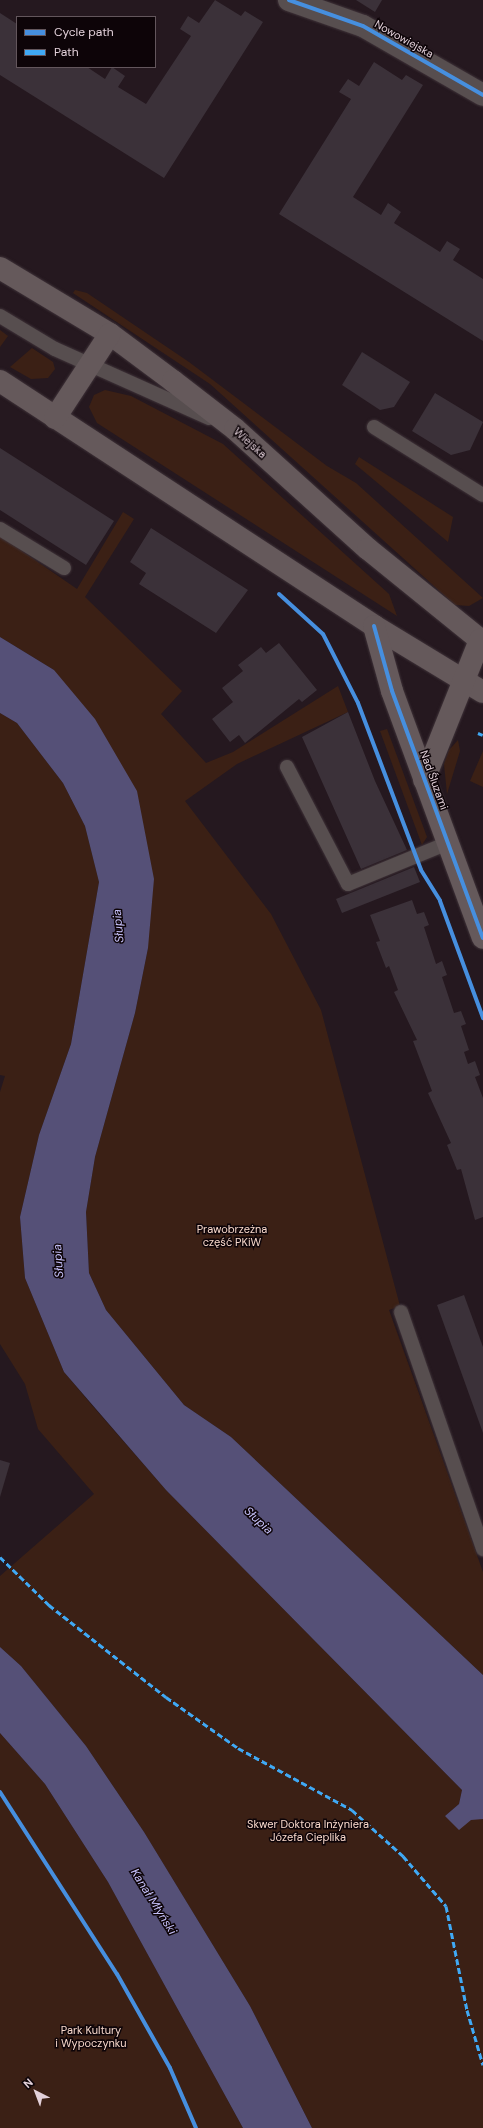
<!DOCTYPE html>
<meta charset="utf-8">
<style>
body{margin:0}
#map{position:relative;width:483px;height:2128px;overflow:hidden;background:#25181f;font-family:"DM Sans",sans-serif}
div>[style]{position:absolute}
.green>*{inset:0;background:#3b2015}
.water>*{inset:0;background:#555077}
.building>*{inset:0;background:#3b3139}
.roads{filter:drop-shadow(0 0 1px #3f3339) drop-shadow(0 0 1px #3f3339)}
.lane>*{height:14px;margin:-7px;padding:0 7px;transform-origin:7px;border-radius:7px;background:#574e4f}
.street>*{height:22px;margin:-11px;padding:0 11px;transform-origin:11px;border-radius:11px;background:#574e4f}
.secondary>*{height:22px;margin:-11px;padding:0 11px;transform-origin:11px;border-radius:11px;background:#65595b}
.quiet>*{height:3px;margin-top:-1.5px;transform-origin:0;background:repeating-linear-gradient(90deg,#3fa9f5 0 6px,transparent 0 9px)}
.cycleway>*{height:4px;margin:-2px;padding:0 2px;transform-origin:2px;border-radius:2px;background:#468fdf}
span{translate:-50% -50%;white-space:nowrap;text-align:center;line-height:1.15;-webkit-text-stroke:3px #0d0408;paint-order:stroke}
.street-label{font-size:11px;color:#e3d1da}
.park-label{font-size:11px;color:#f9d9cc}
.water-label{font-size:12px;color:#c5c0f9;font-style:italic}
.legend{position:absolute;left:16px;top:16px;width:140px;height:52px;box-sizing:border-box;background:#0d0408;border:1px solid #63565c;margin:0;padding:5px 7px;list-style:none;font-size:12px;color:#e3d1da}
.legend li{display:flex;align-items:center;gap:8px;height:20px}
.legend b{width:20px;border:1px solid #63565c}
.north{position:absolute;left:16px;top:2072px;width:40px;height:40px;-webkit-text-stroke:3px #0d0408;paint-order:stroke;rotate:318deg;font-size:11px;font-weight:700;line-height:16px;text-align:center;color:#e3d1da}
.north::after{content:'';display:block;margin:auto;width:14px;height:18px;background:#e3d1da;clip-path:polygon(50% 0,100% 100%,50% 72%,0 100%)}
</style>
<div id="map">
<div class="green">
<div style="clip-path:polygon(75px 290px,87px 293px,189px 362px,327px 466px,356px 483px,483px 598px,469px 606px,455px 605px,210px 384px,73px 293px)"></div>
<div style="clip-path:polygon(0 330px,8px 336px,0 347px)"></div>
<div style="clip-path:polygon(32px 348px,53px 362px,55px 369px,48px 378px,31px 379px,10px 367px)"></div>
<div style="clip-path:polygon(105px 390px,131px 396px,223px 444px,389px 594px,397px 616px,97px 423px,89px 407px,94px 395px)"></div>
<div style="clip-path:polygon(359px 457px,453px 517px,448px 542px,355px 464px)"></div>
<div style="clip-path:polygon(123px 512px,134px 519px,85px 597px,182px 691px,161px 714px,206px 763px,233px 752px,338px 686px,348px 712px,237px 764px,185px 801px,271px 914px,321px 1010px,400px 1306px,389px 1310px,483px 1572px,483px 1675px,231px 1437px,184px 1405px,106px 1310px,89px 1273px,86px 1212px,95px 1157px,135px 1013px,148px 948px,54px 670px,0 637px,0 536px,77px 589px)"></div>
<div style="clip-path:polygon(0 713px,17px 723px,63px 783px,85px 826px,99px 882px,71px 1044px,39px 1135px,20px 1217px,25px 1278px,64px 1372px,90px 1403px,166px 1490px,462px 1790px,459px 1804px,445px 1816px,483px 1819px,483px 2128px,312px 2128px,250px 2006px,144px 1832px,86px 1746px,21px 1666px,0 1647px,0 1576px,94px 1494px,38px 1429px,25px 1384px,0 1344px,0 1092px,5px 1076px,0 1075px)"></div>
<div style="clip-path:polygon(387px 729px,427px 837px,422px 845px,380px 731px)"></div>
<div style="clip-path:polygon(458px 740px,460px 751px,447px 794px,444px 764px,449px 750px)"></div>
<div style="clip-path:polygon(483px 751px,483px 787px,470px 781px)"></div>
<div style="clip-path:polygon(0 1733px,45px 1784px,108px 1882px,243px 2128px,0 2128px)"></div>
</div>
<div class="water">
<div style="clip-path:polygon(0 637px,54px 670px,95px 719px,137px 791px,154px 879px,148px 948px,135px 1013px,95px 1157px,86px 1212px,89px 1273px,106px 1310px,184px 1405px,231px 1437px,483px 1675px,483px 1819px,471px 1820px,459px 1830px,445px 1816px,459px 1804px,462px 1790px,166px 1490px,64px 1372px,25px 1278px,20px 1217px,39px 1135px,71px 1044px,99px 882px,85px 826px,63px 783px,17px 723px,0 713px)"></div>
<div style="clip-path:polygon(0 1647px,21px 1666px,86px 1746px,144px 1832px,250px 2006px,312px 2128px,243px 2128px,108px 1882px,45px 1784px,0 1733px)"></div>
</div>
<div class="building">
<div style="clip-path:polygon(215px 0,241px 16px,245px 11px,263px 22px,164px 178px,0 75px,0 13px,17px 24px,17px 67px,87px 67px,105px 79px,112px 67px,125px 76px,118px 87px,146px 104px,191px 36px,180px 29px,188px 16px,199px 23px)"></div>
<div style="clip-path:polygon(356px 0,382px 0,375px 12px)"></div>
<div style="clip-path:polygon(374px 62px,402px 80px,406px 75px,423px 85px,353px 197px,381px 215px,388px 203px,401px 212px,394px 223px,440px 252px,447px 241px,460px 249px,453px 260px,483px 279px,483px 341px,279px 214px,351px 99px,339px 92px,348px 79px,359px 86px)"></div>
<div style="clip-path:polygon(362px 352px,410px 382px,394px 407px,380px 410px,342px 385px)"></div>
<div style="clip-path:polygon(435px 393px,483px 422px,470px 450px,451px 455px,412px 431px)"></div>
<div style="clip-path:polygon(0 448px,114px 521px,86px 565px,0 510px)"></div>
<div style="clip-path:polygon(151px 528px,248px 590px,216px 633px,139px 584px,146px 573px,130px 562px)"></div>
<div style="clip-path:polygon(279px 643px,317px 690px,302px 702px,299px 699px,245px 743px,239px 735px,230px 742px,212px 719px,233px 702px,222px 688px,243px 671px,238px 665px,261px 647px,266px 653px)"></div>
<div style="clip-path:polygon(348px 712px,375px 781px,407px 850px,361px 869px,302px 737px)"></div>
<div style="clip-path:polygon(414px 867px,420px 882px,342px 913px,336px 899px)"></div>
<div style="clip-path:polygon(412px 900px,417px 914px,424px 912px,429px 925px,424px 927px,436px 964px,442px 961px,447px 975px,442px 977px,454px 1013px,461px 1011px,466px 1024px,461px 1026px,469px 1050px,464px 1052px,468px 1064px,475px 1061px,480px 1075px,475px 1077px,483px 1098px,483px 1217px,475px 1220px,461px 1169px,457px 1170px,447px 1145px,451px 1143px,428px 1093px,432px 1091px,413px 1041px,417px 1040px,394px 992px,398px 990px,389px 966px,386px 968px,376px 942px,380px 941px,370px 915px)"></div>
<div style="clip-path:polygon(464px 1295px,483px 1347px,483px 1433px,437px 1305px)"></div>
<div style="clip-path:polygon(0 1460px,10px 1463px,0 1497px)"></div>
</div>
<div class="roads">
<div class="lane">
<div style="left:0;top:316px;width:64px;rotate:31deg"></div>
<div style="left:55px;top:349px;width:169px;rotate:24.1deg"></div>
<div style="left:374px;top:427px;width:128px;rotate:32deg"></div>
<div style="left:0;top:529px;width:75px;rotate:31.4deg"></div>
<div style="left:287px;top:767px;width:132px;rotate:62.5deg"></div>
<div style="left:348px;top:884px;width:108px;rotate:-22.3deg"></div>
<div style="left:401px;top:1312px;width:251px;rotate:70.9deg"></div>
</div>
<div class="street">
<div style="left:289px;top:0;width:78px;rotate:19.4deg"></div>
<div style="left:363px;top:26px;width:138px;rotate:29.9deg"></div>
</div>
<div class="secondary">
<div style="left:0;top:268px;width:128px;rotate:31deg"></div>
<div style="left:110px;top:334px;width:79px;rotate:36.7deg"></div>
<div style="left:173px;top:381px;width:78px;rotate:37.7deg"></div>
<div style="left:235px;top:429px;width:179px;rotate:42.1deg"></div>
<div style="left:368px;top:549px;width:148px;rotate:39deg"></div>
<div style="left:0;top:381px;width:447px;rotate:33.2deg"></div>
<div style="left:374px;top:626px;width:127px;rotate:31.2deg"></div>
<div style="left:55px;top:418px;width:100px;rotate:-56.8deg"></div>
<div style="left:374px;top:626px;width:67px;rotate:74.5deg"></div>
<div style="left:392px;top:691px;width:263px;rotate:69.8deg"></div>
<div style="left:424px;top:780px;width:151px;rotate:-68.2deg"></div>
</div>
</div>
<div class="quiet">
<div style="left:478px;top:733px;width:5px;rotate:22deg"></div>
<div style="left:0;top:1557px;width:69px;rotate:44.4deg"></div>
<div style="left:49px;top:1605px;width:149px;rotate:38.2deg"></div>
<div style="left:166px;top:1697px;width:88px;rotate:35.3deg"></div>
<div style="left:238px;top:1748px;width:130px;rotate:28.5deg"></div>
<div style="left:352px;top:1810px;width:69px;rotate:42deg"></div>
<div style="left:403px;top:1856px;width:66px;rotate:49.3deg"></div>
<div style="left:446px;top:1906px;width:106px;rotate:78.6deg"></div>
<div style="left:467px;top:2010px;width:57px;rotate:73.8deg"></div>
</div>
<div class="cycleway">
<div style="left:289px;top:0;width:78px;rotate:19.4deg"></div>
<div style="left:363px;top:26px;width:138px;rotate:29.9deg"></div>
<div style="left:279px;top:594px;width:59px;rotate:42.3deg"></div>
<div style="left:323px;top:634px;width:77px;rotate:63.1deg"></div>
<div style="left:358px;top:703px;width:178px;rotate:69.3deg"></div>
<div style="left:421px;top:870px;width:36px;rotate:58deg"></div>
<div style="left:440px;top:901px;width:125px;rotate:69.8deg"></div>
<div style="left:374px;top:626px;width:67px;rotate:74.5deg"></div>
<div style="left:392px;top:691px;width:263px;rotate:69.8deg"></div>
<div style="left:0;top:1792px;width:216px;rotate:57.3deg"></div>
<div style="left:117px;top:1974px;width:108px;rotate:60.6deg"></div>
<div style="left:170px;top:2068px;width:65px;rotate:66.6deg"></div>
</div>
<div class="street-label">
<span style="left:404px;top:39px;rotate:29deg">Nowowiejska</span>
<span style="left:250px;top:443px;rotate:42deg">Wiejska</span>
<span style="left:434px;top:780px;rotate:70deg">Nad Śluzami</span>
</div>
<div class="park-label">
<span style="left:232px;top:1236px">Prawobrzeżna<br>część PKiW</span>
<span style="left:308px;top:1831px">Skwer Doktora Inżyniera<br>Józefa Cieplika</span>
<span style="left:91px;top:2037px">Park Kultury<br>i Wypoczynku</span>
</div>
<div class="water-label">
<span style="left:119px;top:926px;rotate:-95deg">Słupia</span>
<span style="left:59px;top:1261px;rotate:-94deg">Słupia</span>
<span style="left:258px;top:1521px;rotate:43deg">Słupia</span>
<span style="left:153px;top:1902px;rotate:58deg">Kanał Młyński</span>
</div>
<ul class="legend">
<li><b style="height:5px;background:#468fdf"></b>Cycle path</li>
<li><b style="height:5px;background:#3fa9f5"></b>Path</li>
</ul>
<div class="north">N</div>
</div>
